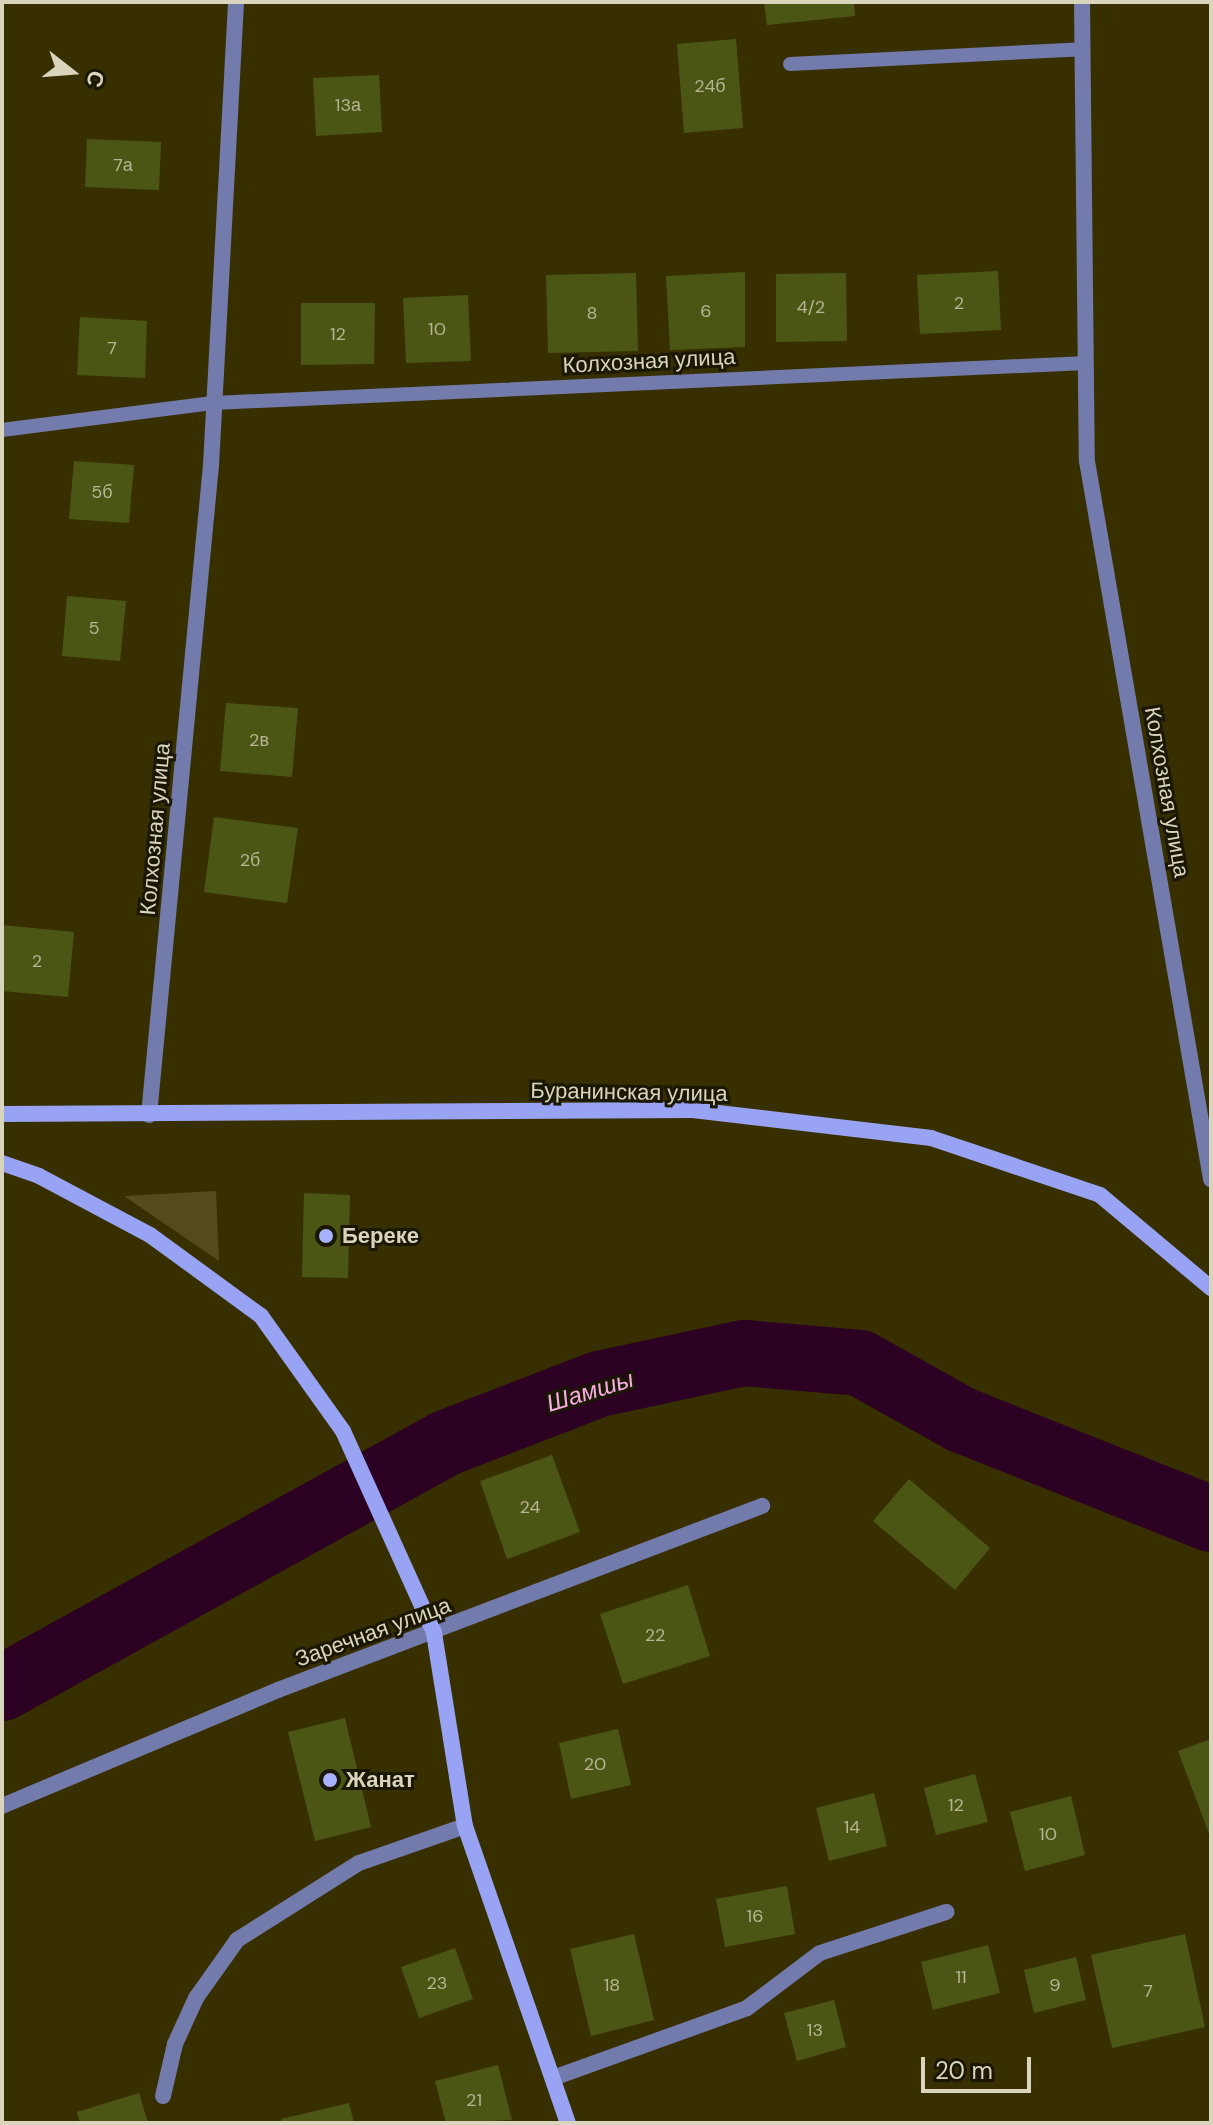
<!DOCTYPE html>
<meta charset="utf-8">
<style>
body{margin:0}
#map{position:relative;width:1213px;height:2125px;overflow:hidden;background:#382f00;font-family:"DM Sans",sans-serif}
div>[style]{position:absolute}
.green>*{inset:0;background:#544b1d}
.river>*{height:66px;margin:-33px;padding:0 33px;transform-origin:33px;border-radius:33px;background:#2c0023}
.building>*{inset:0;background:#4c5614}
.lane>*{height:14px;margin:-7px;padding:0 7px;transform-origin:7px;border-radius:7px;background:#737aac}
.street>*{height:16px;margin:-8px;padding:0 8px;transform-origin:8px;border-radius:8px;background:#737aac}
.secondary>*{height:16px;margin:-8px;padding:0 8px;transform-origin:8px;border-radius:8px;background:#99a3f4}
.dots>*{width:22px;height:22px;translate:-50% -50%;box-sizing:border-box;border:4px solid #1b1705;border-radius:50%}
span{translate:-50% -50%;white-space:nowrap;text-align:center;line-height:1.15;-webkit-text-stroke:6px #1b1705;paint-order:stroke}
.number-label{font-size:18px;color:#b6b492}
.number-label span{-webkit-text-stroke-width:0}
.street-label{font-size:22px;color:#d9d4bc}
.poi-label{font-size:22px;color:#d9d4bc;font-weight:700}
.left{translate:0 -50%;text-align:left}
.water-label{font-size:24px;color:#f8ace2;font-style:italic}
.frame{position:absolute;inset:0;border:4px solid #d9d4bc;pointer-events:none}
.north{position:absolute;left:32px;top:32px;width:80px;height:80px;-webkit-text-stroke:6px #1b1705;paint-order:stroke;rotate:107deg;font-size:22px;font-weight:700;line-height:32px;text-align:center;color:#d9d4bc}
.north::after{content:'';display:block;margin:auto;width:28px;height:36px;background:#d9d4bc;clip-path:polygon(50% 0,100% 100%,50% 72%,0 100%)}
.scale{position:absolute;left:921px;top:2057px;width:110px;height:36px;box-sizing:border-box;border:4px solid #d9d4bc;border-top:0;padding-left:10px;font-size:24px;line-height:28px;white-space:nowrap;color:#d9d4bc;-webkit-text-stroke:6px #1b1705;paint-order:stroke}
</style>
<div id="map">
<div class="green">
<div style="clip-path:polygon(216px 1191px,219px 1261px,124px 1196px)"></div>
</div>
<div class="river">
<div style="left:2px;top:1688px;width:507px;rotate:-28.89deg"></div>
<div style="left:446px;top:1443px;width:164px;rotate:-21.1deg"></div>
<div style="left:599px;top:1384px;width:148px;rotate:-12.1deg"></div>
<div style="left:744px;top:1353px;width:116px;rotate:4.9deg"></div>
<div style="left:860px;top:1363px;width:117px;rotate:29.2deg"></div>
<div style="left:962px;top:1420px;width:268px;rotate:21.7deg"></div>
</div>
<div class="building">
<div style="clip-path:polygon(764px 2px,854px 2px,855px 16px,767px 25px)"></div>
<div style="clip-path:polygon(736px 39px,743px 128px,684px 133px,677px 44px)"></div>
<div style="clip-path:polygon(379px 75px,382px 132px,316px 136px,313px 78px)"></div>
<div style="clip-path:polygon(87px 139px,161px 142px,159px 190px,85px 187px)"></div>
<div style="clip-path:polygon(998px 271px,1001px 330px,920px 334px,917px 275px)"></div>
<div style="clip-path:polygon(745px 272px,745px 347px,670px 350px,666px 276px)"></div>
<div style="clip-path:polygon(636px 273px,638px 351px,548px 353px,546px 275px)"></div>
<div style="clip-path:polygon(846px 273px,847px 341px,776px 342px,776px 274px)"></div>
<div style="clip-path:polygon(468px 295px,471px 361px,406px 363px,403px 298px)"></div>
<div style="clip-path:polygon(301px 303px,375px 303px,374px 364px,301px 365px)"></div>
<div style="clip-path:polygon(80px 317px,147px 321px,145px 378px,77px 375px)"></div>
<div style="clip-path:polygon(74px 461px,134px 465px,129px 523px,69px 519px)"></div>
<div style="clip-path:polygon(67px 596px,126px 601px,120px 661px,62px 656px)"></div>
<div style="clip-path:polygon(226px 703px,298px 708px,292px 777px,220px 771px)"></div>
<div style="clip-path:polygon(214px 817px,298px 828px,287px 903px,204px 892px)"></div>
<div style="clip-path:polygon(2px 925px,74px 932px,68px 997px,2px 991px)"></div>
<div style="clip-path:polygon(304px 1193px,350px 1195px,348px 1278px,302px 1277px)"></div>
<div style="clip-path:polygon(552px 1455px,580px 1532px,507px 1559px,480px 1481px)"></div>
<div style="clip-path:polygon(909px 1479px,990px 1548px,955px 1590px,873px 1521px)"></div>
<div style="clip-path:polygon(688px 1585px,710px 1656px,623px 1684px,600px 1614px)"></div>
<div style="clip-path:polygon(345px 1718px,371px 1827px,315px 1841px,288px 1732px)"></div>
<div style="clip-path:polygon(618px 1729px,631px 1785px,571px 1799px,559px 1743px)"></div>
<div style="clip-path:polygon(1211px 1739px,1211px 1839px,1178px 1751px)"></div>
<div style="clip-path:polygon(975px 1774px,988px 1822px,936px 1835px,924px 1788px)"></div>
<div style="clip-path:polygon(874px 1793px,887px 1846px,829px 1861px,816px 1808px)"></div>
<div style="clip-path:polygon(1071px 1796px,1085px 1855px,1025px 1871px,1010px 1812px)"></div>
<div style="clip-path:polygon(787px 1886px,795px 1934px,725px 1947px,716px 1899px)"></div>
<div style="clip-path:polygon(634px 1934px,654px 2020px,591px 2036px,570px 1949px)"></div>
<div style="clip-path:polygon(1185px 1934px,1205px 2027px,1112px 2048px,1091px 1955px)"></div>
<div style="clip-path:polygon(988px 1945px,1000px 1993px,933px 2010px,921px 1962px)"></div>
<div style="clip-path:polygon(455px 1948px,473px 1999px,419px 2018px,401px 1967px)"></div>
<div style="clip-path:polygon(1076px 1957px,1086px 2000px,1034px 2013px,1024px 1970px)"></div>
<div style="clip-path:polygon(834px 2000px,846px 2047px,797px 2061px,784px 2013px)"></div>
<div style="clip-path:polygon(498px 2065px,512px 2120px,446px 2123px,435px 2081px)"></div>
<div style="clip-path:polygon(139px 2093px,148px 2123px,80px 2123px,77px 2112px)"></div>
<div style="clip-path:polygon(349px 2103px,354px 2123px,282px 2123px,281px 2119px)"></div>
</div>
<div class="lane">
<div style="left:790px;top:64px;width:293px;rotate:-2.9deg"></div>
<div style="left:2px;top:430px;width:214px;rotate:-7.3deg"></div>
<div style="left:214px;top:403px;width:873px;rotate:-2.63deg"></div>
</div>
<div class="street">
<div style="left:1082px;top:2px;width:459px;rotate:89.4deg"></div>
<div style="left:1087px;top:461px;width:729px;rotate:80.2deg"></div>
<div style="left:149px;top:1115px;width:653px;rotate:-84.55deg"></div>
<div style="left:211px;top:465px;width:464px;rotate:-86.9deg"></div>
<div style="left:2px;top:1806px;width:299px;rotate:-22.8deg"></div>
<div style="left:278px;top:1690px;width:518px;rotate:-20.82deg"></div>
<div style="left:553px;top:2078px;width:206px;rotate:-19.8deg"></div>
<div style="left:747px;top:2008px;width:91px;rotate:-37deg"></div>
<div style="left:820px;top:1953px;width:133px;rotate:-18deg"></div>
<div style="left:163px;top:2096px;width:53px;rotate:-77deg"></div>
<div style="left:175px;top:2044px;width:51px;rotate:-65.5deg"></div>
<div style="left:196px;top:1998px;width:71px;rotate:-54.7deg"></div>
<div style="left:237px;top:1940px;width:144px;rotate:-32.3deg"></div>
<div style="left:359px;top:1863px;width:112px;rotate:-19.2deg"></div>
</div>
<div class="secondary">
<div style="left:2px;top:1114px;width:691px;rotate:-0.33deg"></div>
<div style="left:693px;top:1110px;width:240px;rotate:6.7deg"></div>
<div style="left:931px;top:1138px;width:178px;rotate:18.6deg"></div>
<div style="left:1100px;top:1195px;width:145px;rotate:40deg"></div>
<div style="left:2px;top:1163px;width:39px;rotate:19deg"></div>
<div style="left:39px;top:1176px;width:126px;rotate:28deg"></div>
<div style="left:150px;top:1235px;width:137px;rotate:36.1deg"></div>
<div style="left:261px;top:1316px;width:141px;rotate:54.5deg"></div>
<div style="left:343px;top:1431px;width:222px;rotate:65.7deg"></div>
<div style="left:434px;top:1633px;width:195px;rotate:80.9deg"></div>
<div style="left:465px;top:1826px;width:314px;rotate:70.9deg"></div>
</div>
<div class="dots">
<div style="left:326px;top:1236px;background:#a7b1fc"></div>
<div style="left:330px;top:1780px;background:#a7b1fc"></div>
</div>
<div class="number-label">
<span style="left:710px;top:86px">24б</span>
<span style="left:348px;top:105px">13а</span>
<span style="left:123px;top:165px">7а</span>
<span style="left:959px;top:303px">2</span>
<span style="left:811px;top:307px">4/2</span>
<span style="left:706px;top:311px">6</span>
<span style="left:592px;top:313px">8</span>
<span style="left:437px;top:329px">10</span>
<span style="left:338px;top:334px">12</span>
<span style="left:112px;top:348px">7</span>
<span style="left:102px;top:492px">5б</span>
<span style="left:94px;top:628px">5</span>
<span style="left:259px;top:740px">2в</span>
<span style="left:250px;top:860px">2б</span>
<span style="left:37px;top:961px">2</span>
<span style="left:530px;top:1507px">24</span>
<span style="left:655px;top:1635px">22</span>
<span style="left:595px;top:1764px">20</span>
<span style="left:956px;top:1805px">12</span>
<span style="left:852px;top:1827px">14</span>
<span style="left:1048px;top:1834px">10</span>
<span style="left:755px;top:1916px">16</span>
<span style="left:961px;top:1977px">11</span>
<span style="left:437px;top:1983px">23</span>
<span style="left:612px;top:1985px">18</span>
<span style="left:1055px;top:1985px">9</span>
<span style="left:1148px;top:1991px">7</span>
<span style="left:815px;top:2030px">13</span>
<span style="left:474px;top:2100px">21</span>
</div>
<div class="street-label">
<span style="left:649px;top:361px;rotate:-3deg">Колхозная улица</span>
<span style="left:1167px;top:792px;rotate:80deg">Колхозная улица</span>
<span style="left:155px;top:829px;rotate:-85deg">Колхозная улица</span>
<span style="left:629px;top:1092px;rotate:1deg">Буранинская улица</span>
<span style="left:373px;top:1632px;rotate:-20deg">Заречная улица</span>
</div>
<div class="poi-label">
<span class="left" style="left:342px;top:1236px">Береке</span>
<span class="left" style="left:346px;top:1780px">Жанат</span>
</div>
<div class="water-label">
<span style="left:590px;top:1391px;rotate:-17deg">Шамшы</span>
</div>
<div class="frame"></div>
<div class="north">С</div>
<div class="scale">20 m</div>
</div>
